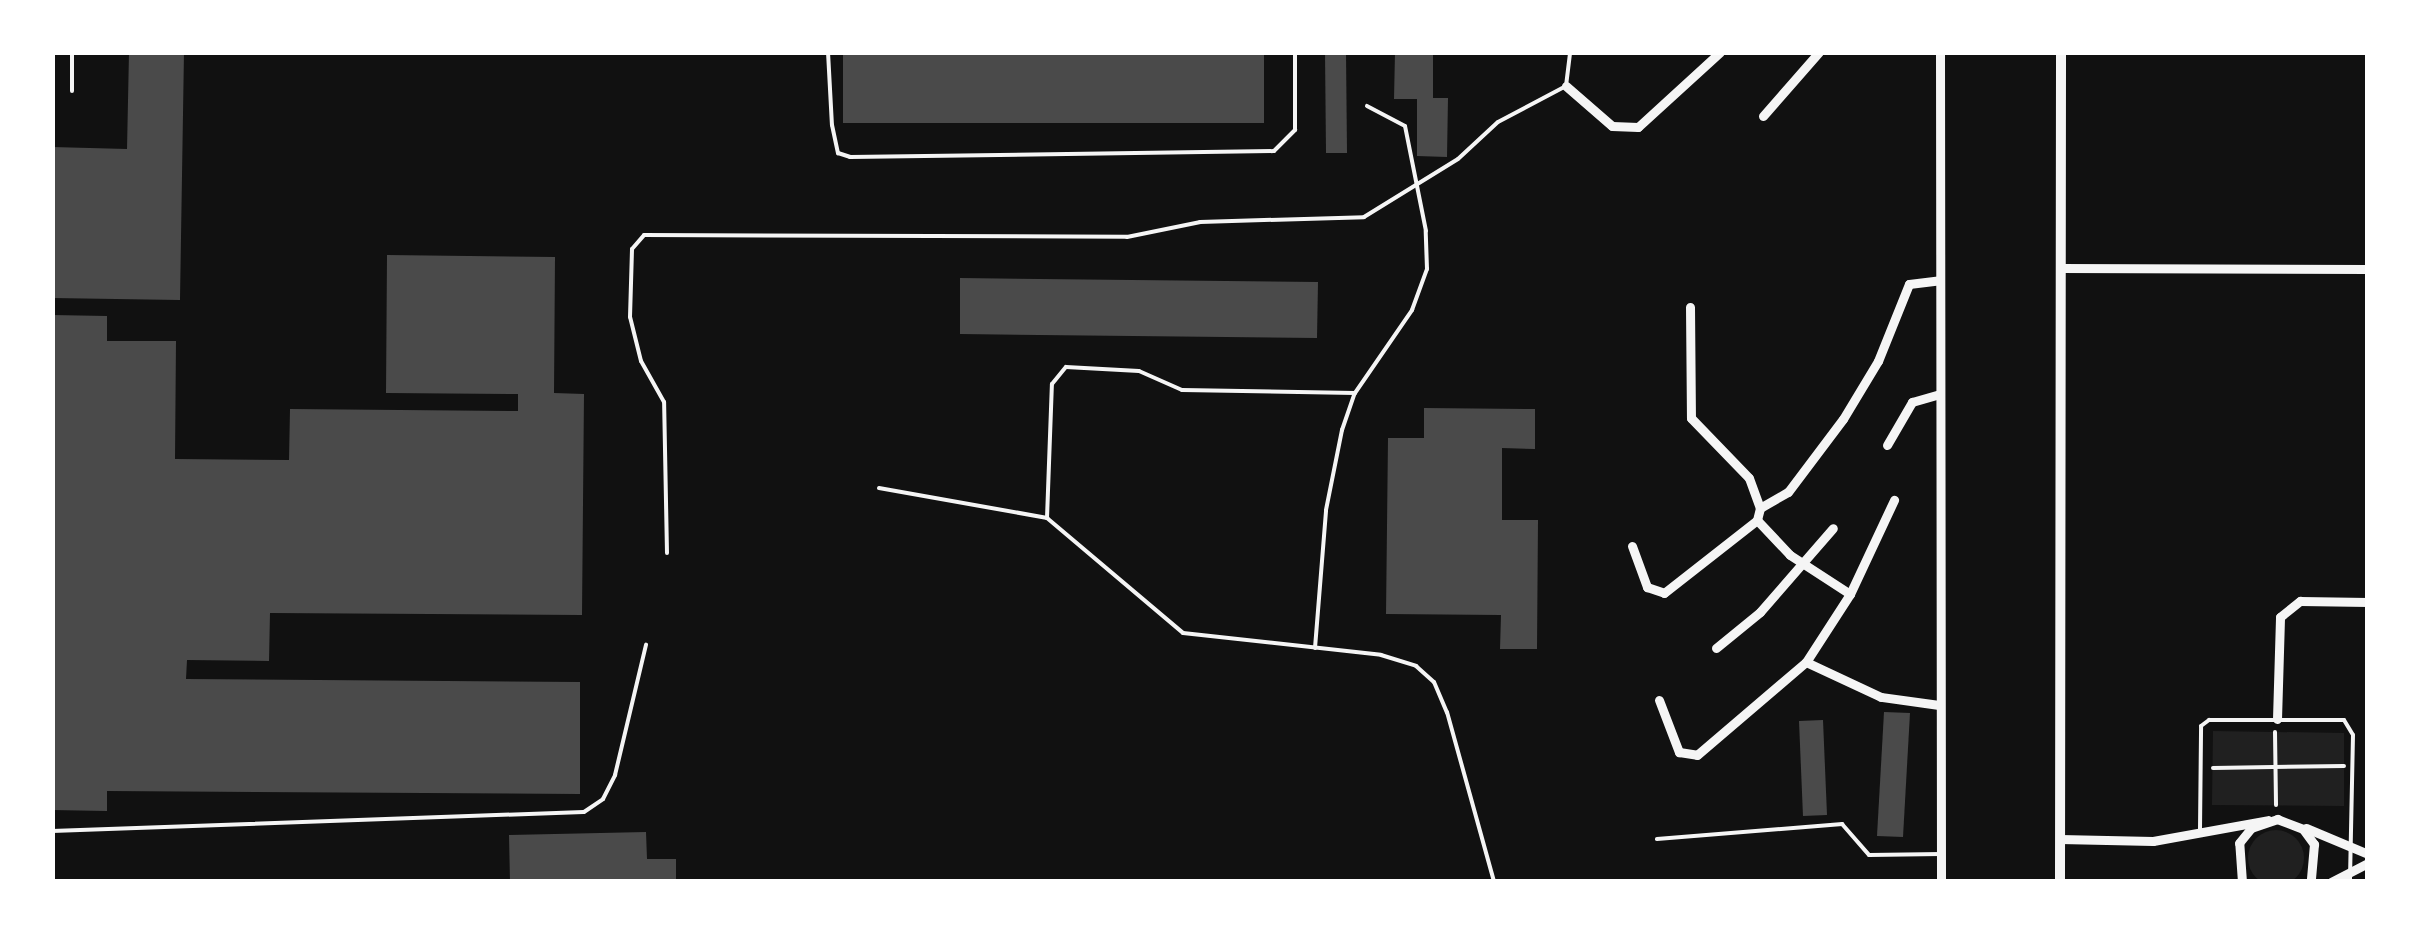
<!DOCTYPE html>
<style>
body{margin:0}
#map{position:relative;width:2420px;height:934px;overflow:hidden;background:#111;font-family:"Alegreya Sans",sans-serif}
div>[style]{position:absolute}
.green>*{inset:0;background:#202020}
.round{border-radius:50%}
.building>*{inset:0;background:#4a4a4a}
.path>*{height:4px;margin:-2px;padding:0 2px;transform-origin:2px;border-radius:2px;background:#f5f5f5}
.service>*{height:4px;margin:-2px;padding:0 2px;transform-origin:2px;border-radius:2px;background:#f5f5f5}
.minor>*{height:9px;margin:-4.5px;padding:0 4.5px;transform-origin:4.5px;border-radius:4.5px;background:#f5f5f5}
.tertiary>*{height:10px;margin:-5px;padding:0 5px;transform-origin:5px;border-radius:5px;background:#f5f5f5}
span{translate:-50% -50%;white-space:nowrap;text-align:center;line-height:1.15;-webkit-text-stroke:10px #fff;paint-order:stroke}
.frame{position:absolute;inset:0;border:55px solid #fff;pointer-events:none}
</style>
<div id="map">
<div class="green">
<div style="clip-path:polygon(2213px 731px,2344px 733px,2344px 806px,2212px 805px)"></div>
<div class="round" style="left:2248px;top:830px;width:56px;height:56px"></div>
</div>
<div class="building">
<div style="clip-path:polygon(129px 52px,184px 52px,180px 300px,52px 298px,52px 147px,127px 149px)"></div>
<div style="clip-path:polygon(843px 52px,1264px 52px,1264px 123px,843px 123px)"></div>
<div style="clip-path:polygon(1325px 52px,1346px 52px,1347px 153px,1326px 153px)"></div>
<div style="clip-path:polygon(1395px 52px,1433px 52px,1433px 98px,1448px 98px,1447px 157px,1417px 156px,1417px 99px,1394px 99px)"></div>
<div style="clip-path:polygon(387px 255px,555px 257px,554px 393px,584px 394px,582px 615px,270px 613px,269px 661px,187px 660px,186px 679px,580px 682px,580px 794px,107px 791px,107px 811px,52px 810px,52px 315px,107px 316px,107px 341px,176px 341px,175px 459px,289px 460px,290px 409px,518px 411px,518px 394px,386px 393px)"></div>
<div style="clip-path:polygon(960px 278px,1318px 282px,1317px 338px,960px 334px)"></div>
<div style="clip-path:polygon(1424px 408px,1535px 409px,1535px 449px,1502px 448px,1502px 520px,1538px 520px,1537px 649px,1500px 649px,1501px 615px,1386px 614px,1388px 438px,1424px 438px)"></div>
<div style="clip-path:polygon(1884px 712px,1910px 713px,1903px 837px,1877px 836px)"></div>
<div style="clip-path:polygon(1823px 720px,1827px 815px,1803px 816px,1799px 721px)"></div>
<div style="clip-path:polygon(646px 832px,647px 859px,676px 859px,676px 882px,510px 882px,509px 835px)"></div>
</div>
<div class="path">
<div style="left:2275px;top:732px;width:73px;rotate:89.2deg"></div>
<div style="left:2213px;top:768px;width:131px;rotate:-0.9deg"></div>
</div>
<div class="service">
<div style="left:72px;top:52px;width:39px;rotate:90deg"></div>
<div style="left:828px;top:52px;width:73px;rotate:86.9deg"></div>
<div style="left:832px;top:125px;width:29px;rotate:78deg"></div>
<div style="left:838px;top:153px;width:13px;rotate:18deg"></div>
<div style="left:850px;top:157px;width:424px;rotate:-0.8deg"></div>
<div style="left:1274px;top:151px;width:30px;rotate:-45deg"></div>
<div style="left:1295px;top:130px;width:78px;rotate:-90deg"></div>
<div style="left:879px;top:488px;width:171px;rotate:10.1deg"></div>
<div style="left:1047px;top:518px;width:178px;rotate:40.2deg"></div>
<div style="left:1183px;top:633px;width:199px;rotate:6.3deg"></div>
<div style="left:1381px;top:655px;width:37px;rotate:17deg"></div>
<div style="left:1416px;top:666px;width:24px;rotate:42deg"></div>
<div style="left:1434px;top:682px;width:33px;rotate:67deg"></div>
<div style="left:1447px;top:712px;width:176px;rotate:74.5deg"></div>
<div style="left:1047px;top:518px;width:134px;rotate:-87.9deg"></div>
<div style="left:1052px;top:384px;width:22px;rotate:-51deg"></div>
<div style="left:1066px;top:367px;width:73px;rotate:3.1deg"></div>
<div style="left:1139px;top:371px;width:47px;rotate:23.8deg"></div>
<div style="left:1182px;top:390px;width:173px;rotate:1deg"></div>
<div style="left:667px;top:553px;width:151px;rotate:-91.1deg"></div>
<div style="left:664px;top:402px;width:47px;rotate:-119.3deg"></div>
<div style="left:641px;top:361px;width:45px;rotate:-104deg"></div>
<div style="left:630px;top:317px;width:68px;rotate:-88.3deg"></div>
<div style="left:632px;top:249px;width:18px;rotate:-49deg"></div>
<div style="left:644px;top:235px;width:483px;rotate:0.2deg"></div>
<div style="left:1127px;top:237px;width:75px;rotate:-11.6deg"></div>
<div style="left:1200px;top:222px;width:164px;rotate:-1.7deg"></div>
<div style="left:1364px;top:217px;width:110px;rotate:-31.7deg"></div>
<div style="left:1458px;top:159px;width:54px;rotate:-42.8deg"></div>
<div style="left:1498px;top:122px;width:77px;rotate:-27.9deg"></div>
<div style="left:1566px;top:86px;width:34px;rotate:-83deg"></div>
<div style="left:1315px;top:648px;width:138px;rotate:-85.4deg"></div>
<div style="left:1326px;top:510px;width:82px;rotate:-78.7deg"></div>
<div style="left:1342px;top:430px;width:39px;rotate:-71deg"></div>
<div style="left:1355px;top:393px;width:101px;rotate:-55.5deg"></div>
<div style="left:1412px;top:310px;width:44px;rotate:-69.9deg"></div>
<div style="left:1427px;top:269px;width:38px;rotate:-92deg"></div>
<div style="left:1426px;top:231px;width:107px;rotate:-101.3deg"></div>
<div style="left:1405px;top:126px;width:43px;rotate:-152.2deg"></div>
<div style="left:2200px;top:829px;width:103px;rotate:-89.4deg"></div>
<div style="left:2201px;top:726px;width:10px;rotate:-37deg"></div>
<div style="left:2209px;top:720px;width:135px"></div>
<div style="left:2344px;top:720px;width:17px;rotate:59deg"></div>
<div style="left:2353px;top:735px;width:147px;rotate:91.2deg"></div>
<div style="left:52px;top:831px;width:532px;rotate:-2.05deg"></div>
<div style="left:584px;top:812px;width:23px;rotate:-34deg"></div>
<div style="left:603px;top:799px;width:27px;rotate:-63deg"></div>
<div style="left:615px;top:775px;width:134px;rotate:-76.6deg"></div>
<div style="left:1657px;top:839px;width:186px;rotate:-4.6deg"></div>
<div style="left:1842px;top:824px;width:41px;rotate:48.9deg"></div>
<div style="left:1869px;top:855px;width:72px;rotate:-0.8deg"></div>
<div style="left:368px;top:882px;width:102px"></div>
</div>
<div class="minor">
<div style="left:1940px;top:52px;width:830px;rotate:89.93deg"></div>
<div style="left:1566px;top:86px;width:61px;rotate:41deg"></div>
<div style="left:1612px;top:126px;width:26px;rotate:2deg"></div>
<div style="left:1638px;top:127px;width:111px;rotate:-42.4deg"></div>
<div style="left:1763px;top:116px;width:85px;rotate:-48.8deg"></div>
<div style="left:2060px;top:268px;width:308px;rotate:0.2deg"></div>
<div style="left:1690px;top:307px;width:111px;rotate:89.5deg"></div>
<div style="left:1691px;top:418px;width:83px;rotate:46deg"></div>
<div style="left:1749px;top:478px;width:32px;rotate:70deg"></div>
<div style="left:1887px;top:445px;width:50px;rotate:-59.8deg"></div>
<div style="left:1912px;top:402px;width:29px;rotate:-16deg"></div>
<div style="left:1632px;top:546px;width:44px;rotate:69.9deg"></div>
<div style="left:1647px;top:587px;width:18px;rotate:19deg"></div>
<div style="left:1664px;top:593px;width:118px;rotate:-38.1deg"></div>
<div style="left:1850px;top:594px;width:104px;rotate:-64.9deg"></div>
<div style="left:1716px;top:648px;width:57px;rotate:-39.3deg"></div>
<div style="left:1760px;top:612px;width:111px;rotate:-49deg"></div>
<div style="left:1659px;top:700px;width:56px;rotate:69deg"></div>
<div style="left:1679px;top:752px;width:18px;rotate:9deg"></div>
<div style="left:1697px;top:755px;width:143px;rotate:-40.5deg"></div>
<div style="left:1939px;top:705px;width:59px;rotate:-172.1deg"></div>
<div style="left:1881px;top:697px;width:83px;rotate:-155deg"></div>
<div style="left:1806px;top:662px;width:81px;rotate:-57.1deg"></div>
<div style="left:1850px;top:594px;width:72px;rotate:-147deg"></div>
<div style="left:1790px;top:555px;width:48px;rotate:-133.3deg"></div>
<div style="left:1757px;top:520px;width:12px;rotate:-76deg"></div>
<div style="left:1760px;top:508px;width:32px;rotate:-30deg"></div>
<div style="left:1788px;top:492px;width:91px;rotate:-53deg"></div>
<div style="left:1843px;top:419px;width:68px;rotate:-58.9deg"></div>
<div style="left:1878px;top:361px;width:83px;rotate:-68.1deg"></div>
<div style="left:1909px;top:284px;width:31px;rotate:-7deg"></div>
<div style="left:2277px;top:719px;width:102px;rotate:-88.3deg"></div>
<div style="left:2280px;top:617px;width:26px;rotate:-39deg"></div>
<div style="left:2300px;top:601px;width:68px;rotate:0.8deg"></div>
<div style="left:2306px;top:828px;width:67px;rotate:22.8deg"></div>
<div style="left:2060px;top:839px;width:93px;rotate:1.2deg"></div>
<div style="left:2153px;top:841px;width:117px;rotate:-10.3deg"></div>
<div style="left:2242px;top:882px;width:39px;rotate:-94deg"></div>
<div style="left:2239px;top:843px;width:19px;rotate:-51deg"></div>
<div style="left:2251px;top:828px;width:28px;rotate:-19deg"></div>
<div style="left:2277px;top:819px;width:28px;rotate:21deg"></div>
<div style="left:2303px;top:829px;width:19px;rotate:54deg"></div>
<div style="left:2314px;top:844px;width:38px;rotate:95deg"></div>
<div style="left:2331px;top:882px;width:42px;rotate:-27.2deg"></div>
</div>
<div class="tertiary">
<div style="left:2060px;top:882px;width:830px;rotate:-89.93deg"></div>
</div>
<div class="frame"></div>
</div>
